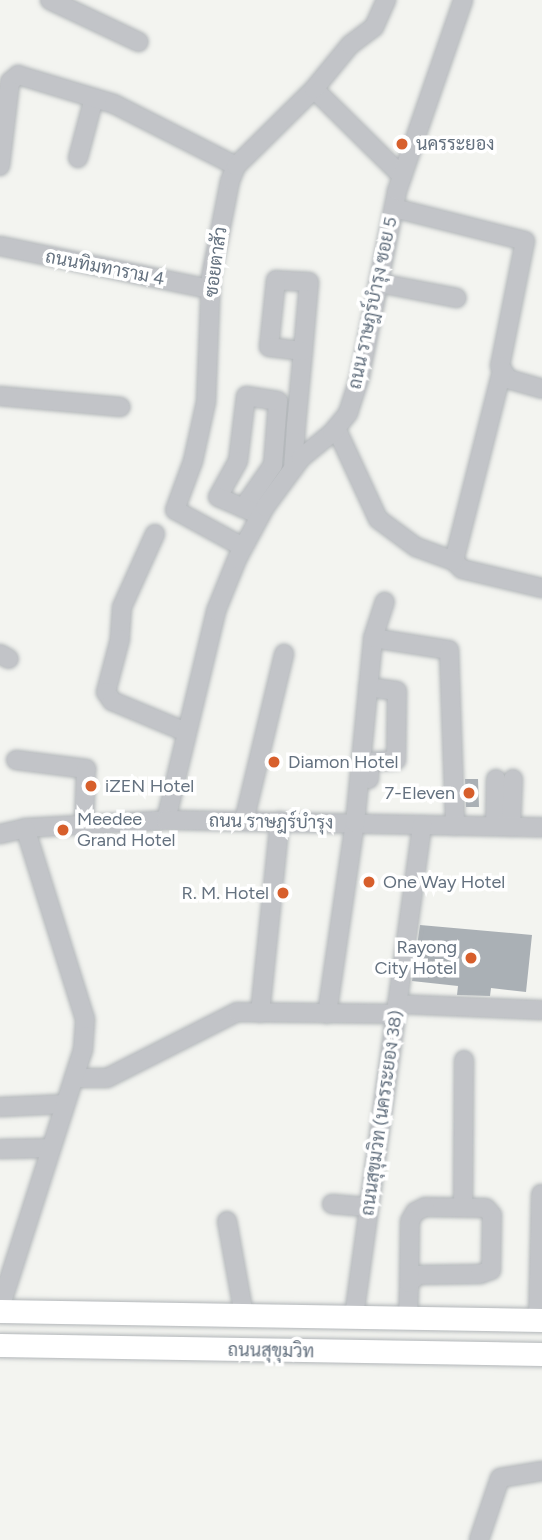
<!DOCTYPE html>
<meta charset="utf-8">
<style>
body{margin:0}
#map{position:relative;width:542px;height:1540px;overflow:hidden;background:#f3f4f0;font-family:Figtree,Sarabun,sans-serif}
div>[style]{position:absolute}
.building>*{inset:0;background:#aab0b5}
.roads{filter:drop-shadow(0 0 2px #b2b6b9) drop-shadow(0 0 2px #b2b6b9)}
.minor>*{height:18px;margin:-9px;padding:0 9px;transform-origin:9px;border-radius:9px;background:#c2c4c8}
.major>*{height:23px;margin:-11.5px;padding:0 11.5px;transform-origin:11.5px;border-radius:11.5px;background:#fff}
.dots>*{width:19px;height:19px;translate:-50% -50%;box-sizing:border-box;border:4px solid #fff;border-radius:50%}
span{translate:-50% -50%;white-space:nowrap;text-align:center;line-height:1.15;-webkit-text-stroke:7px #fff;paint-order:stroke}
.poi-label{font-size:18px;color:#64717f}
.left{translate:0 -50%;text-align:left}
.right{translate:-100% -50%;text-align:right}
.street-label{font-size:18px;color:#64717f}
</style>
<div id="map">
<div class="building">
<div style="clip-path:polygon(465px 779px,478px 779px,479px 807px,466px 807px)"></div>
<div style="clip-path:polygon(420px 925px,532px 935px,526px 992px,491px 988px,490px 996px,457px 995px,458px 986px,412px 981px)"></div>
</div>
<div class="roads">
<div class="minor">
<div style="left:50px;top:0;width:98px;rotate:25.3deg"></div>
<div style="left:314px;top:89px;width:124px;rotate:44.7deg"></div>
<div style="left:78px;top:158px;width:62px;rotate:-75.1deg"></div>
<div style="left:0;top:166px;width:85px;rotate:-83.2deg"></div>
<div style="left:10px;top:82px;width:11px;rotate:-41deg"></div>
<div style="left:18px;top:75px;width:100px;rotate:16.8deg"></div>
<div style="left:114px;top:104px;width:137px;rotate:26.9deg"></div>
<div style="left:394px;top:208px;width:135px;rotate:14.1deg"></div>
<div style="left:525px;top:241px;width:127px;rotate:101.3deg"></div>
<div style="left:500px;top:366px;width:15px;rotate:58deg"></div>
<div style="left:508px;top:379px;width:35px;rotate:16deg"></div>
<div style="left:0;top:246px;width:214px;rotate:11.6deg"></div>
<div style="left:379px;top:283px;width:79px;rotate:10.9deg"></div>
<div style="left:502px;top:371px;width:196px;rotate:104.2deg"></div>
<div style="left:454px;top:561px;width:11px;rotate:45deg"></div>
<div style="left:462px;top:569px;width:82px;rotate:13.4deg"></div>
<div style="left:0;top:396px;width:121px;rotate:5.2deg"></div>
<div style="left:336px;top:428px;width:100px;rotate:65.2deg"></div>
<div style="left:378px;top:519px;width:47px;rotate:36.4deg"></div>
<div style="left:416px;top:547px;width:40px;rotate:20.2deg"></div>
<div style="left:293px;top:469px;width:44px;rotate:-86.1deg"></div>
<div style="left:296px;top:425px;width:74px;rotate:-84.6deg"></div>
<div style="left:303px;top:351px;width:69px;rotate:-85deg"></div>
<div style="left:309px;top:282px;width:33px;rotate:-177deg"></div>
<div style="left:276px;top:280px;width:67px;rotate:96deg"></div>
<div style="left:269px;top:347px;width:34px;rotate:7deg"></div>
<div style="left:243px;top:508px;width:52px;rotate:-55.1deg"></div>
<div style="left:273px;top:465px;width:64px;rotate:-85.5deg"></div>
<div style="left:278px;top:401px;width:32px;rotate:-171deg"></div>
<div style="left:246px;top:396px;width:65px;rotate:97deg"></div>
<div style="left:238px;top:461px;width:41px;rotate:119.1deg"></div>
<div style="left:218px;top:497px;width:46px;rotate:23.2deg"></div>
<div style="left:155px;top:534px;width:80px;rotate:114.3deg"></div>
<div style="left:122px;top:607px;width:32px;rotate:94deg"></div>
<div style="left:120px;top:639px;width:55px;rotate:104.8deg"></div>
<div style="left:106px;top:692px;width:11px;rotate:56deg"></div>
<div style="left:112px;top:701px;width:80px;rotate:22.7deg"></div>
<div style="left:243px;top:547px;width:77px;rotate:-151.4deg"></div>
<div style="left:175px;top:510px;width:52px;rotate:-69.8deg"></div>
<div style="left:193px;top:461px;width:60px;rotate:-77.6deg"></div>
<div style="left:206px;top:402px;width:125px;rotate:-87.7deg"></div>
<div style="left:211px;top:277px;width:98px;rotate:-78.8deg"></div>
<div style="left:230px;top:181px;width:16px;rotate:-68deg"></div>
<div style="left:236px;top:166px;width:110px;rotate:-44.6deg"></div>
<div style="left:314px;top:89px;width:57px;rotate:-50.7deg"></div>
<div style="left:350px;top:45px;width:30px;rotate:-37deg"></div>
<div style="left:374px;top:27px;width:30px;rotate:-66deg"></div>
<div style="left:373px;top:638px;width:77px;rotate:9deg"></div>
<div style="left:449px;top:650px;width:176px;rotate:88deg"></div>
<div style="left:0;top:654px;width:10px;rotate:29deg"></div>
<div style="left:368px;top:687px;width:29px;rotate:8deg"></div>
<div style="left:397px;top:691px;width:69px;rotate:90.8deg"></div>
<div style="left:396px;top:760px;width:27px;rotate:176deg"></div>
<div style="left:369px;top:762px;width:17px;rotate:90deg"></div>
<div style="left:16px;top:760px;width:71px;rotate:7.3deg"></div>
<div style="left:86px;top:769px;width:55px;rotate:92.1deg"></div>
<div style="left:166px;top:820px;width:215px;rotate:-76.5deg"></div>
<div style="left:216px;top:611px;width:56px;rotate:-68deg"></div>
<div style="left:237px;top:559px;width:59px;rotate:-61.7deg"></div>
<div style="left:265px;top:507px;width:61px;rotate:-53.7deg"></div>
<div style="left:301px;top:458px;width:40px;rotate:-39deg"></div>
<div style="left:332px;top:433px;width:26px;rotate:-51deg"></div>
<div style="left:348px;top:413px;width:40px;rotate:-72deg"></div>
<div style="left:360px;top:375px;width:188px;rotate:-78.6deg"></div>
<div style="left:397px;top:191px;width:202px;rotate:-70.9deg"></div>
<div style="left:244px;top:821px;width:172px;rotate:-76.5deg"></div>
<div style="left:495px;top:826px;width:47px;rotate:-88.8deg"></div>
<div style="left:511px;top:827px;width:48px;rotate:-87.6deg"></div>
<div style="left:0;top:834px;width:26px;rotate:-13deg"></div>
<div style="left:25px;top:828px;width:141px;rotate:-3.2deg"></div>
<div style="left:166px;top:820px;width:376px;rotate:1.1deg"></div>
<div style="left:397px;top:1004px;width:145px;rotate:2.4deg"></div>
<div style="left:260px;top:1013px;width:193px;rotate:-84.1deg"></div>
<div style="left:327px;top:1014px;width:193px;rotate:-81.7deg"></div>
<div style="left:355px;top:823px;width:186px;rotate:-84.4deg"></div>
<div style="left:373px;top:638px;width:38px;rotate:-72deg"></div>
<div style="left:74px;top:1078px;width:33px"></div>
<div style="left:107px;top:1078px;width:146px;rotate:-26.9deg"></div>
<div style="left:237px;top:1012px;width:159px;rotate:0.7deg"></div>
<div style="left:0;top:1107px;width:65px;rotate:-2.6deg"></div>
<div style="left:0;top:1149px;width:51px;rotate:-1.1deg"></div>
<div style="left:332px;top:1204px;width:37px;rotate:5deg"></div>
<div style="left:463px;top:1206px;width:146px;rotate:-89.6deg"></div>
<div style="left:227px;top:1221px;width:96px;rotate:79.7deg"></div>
<div style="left:0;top:1308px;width:271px;rotate:-72.2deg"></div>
<div style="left:83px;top:1050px;width:31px;rotate:-86deg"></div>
<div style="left:85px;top:1019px;width:200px;rotate:-107.4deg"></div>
<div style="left:354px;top:1316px;width:496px;rotate:-82.1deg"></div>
<div style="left:408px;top:1317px;width:34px;rotate:-88deg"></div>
<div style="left:409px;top:1283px;width:12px;rotate:-42deg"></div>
<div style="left:418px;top:1275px;width:62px;rotate:-0.9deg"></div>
<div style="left:480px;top:1274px;width:12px;rotate:-20deg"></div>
<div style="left:491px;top:1270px;width:55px;rotate:-89deg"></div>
<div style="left:492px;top:1215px;width:9px;rotate:-131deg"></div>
<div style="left:486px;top:1208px;width:61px;rotate:-179.1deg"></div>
<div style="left:425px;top:1207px;width:11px;rotate:153deg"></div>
<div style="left:415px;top:1212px;width:10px;rotate:119deg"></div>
<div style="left:410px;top:1221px;width:62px;rotate:90.9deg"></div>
<div style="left:538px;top:1320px;width:126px;rotate:-88.6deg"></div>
<div style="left:479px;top:1540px;width:65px;rotate:-71.3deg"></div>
<div style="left:500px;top:1478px;width:43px;rotate:-9.5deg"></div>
</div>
<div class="major">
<div style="left:0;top:1311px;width:542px;rotate:0.95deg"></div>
<div style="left:0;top:1345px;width:542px;rotate:0.95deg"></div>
</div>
</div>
<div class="dots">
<div style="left:402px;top:144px;background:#d75f2c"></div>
<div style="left:274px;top:762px;background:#d75f2c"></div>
<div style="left:91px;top:786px;background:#d75f2c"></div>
<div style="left:469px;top:793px;background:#d75f2c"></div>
<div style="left:63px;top:830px;background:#d75f2c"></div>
<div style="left:369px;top:882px;background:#d75f2c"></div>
<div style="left:283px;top:893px;background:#d75f2c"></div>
<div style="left:471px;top:958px;background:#d75f2c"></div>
</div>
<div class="poi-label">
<span class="left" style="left:416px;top:144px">นครระยอง</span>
<span class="left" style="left:288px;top:762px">Diamon Hotel</span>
<span class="left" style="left:105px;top:786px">iZEN Hotel</span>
<span class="right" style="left:455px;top:793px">7-Eleven</span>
<span class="left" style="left:77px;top:830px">Meedee<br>Grand Hotel</span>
<span class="left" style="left:383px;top:882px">One Way Hotel</span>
<span class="right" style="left:269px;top:893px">R. M. Hotel</span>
<span class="right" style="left:457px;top:958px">Rayong<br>City Hotel</span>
</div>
<div class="street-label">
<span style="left:216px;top:262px;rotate:-82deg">ซอยตาสัว</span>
<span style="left:105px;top:268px;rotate:11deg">ถนนทิมทาราม 4</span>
<span style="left:373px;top:303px;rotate:-78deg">ถนน ราษฎร์บำรุง ซอย 5</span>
<span style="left:271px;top:822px;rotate:1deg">ถนน ราษฎร์บำรุง</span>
<span style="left:382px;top:1113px;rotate:-82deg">ถนนสุขุมวิท (นครระยอง 38)</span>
<span style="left:271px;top:1351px;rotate:1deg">ถนนสุขุมวิท</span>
</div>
</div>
